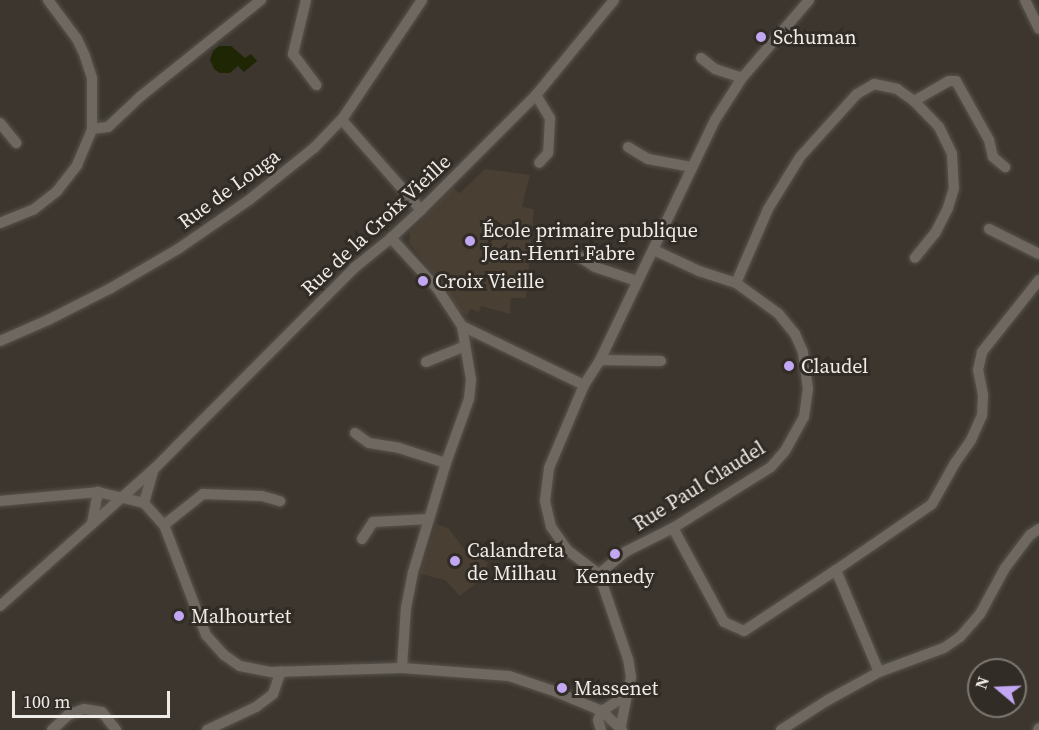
<!DOCTYPE html>
<meta charset="utf-8">
<style>
body{margin:0}
#map{position:relative;width:1039px;height:730px;overflow:hidden;background:#3c362f;font-family:"Source Serif 4",serif}
div>[style]{position:absolute}
.built>*{inset:0;background:#493f33}
.water>*{inset:0;background:#1f2603}
.roads{filter:drop-shadow(0 0 2px #58534d) drop-shadow(0 0 2px #58534d)}
.minor>*{height:10px;margin:-5px;padding:0 5px;transform-origin:5px;border-radius:5px;background:#6f6860}
.dots>*{width:16px;height:16px;translate:-50% -50%;box-sizing:border-box;border:3px solid #322c26;border-radius:50%}
span{translate:-50% -50%;white-space:nowrap;text-align:center;line-height:1.15;-webkit-text-stroke:6px #322c26;paint-order:stroke}
.poi-label{font-size:20px;color:#efebe7}
.left{translate:0 -50%;text-align:left}
.street-label{font-size:20px;color:#efebe7}
.north{position:absolute;left:967px;top:658px;width:60px;height:60px;box-sizing:border-box;background:#322c26;border:2px solid #7e7873;border-radius:50%;rotate:289deg;font-size:16px;font-weight:700;line-height:24px;text-align:center;color:#efebe7}
.north::after{content:'';display:block;margin:auto;width:21px;height:27px;background:#c2a7f2;clip-path:polygon(50% 0,100% 100%,50% 72%,0 100%)}
.scale{position:absolute;left:12px;top:691px;width:158px;height:27px;box-sizing:border-box;border:3px solid #efebe7;border-top:0;padding-left:8px;font-size:18px;line-height:21px;white-space:nowrap;color:#efebe7;-webkit-text-stroke:4px #322c26;paint-order:stroke}
</style>
<div id="map">
<div class="built">
<div style="clip-path:polygon(485px 169px,530px 175px,522px 207px,534px 209px,526px 298px,511px 298px,510px 314px,481px 306px,479px 312px,471px 309px,467px 316px,458px 310px,447px 291px,409px 243px,410px 232px,453px 188px,460px 193px)"></div>
<div style="clip-path:polygon(436px 524px,448px 528px,465px 550px,474px 552px,488px 563px,483px 577px,460px 596px,445px 580px,420px 574px)"></div>
</div>
<div class="water">
<div style="clip-path:polygon(219px 46px,231px 46px,245px 58px,251px 54px,257px 61px,244px 72px,238px 66px,230px 73px,220px 73px,214px 69px,210px 60px,213px 51px)"></div>
</div>
<div class="roads">
<div class="minor">
<div style="left:306px;top:0;width:56px;rotate:103.5deg"></div>
<div style="left:293px;top:54px;width:39px;rotate:53deg"></div>
<div style="left:1025px;top:0;width:32px;rotate:64deg"></div>
<div style="left:701px;top:58px;width:18px;rotate:38deg"></div>
<div style="left:715px;top:69px;width:28px;rotate:18deg"></div>
<div style="left:536px;top:95px;width:27px;rotate:59deg"></div>
<div style="left:550px;top:118px;width:35px;rotate:93deg"></div>
<div style="left:548px;top:153px;width:13px;rotate:132deg"></div>
<div style="left:914px;top:101px;width:40px;rotate:-29.7deg"></div>
<div style="left:949px;top:81px;width:7px"></div>
<div style="left:956px;top:81px;width:68px;rotate:60.8deg"></div>
<div style="left:989px;top:140px;width:17px;rotate:77deg"></div>
<div style="left:993px;top:157px;width:16px;rotate:40deg"></div>
<div style="left:342px;top:120px;width:120px;rotate:48.7deg"></div>
<div style="left:0;top:123px;width:26px;rotate:51deg"></div>
<div style="left:92px;top:129px;width:16px;rotate:-7deg"></div>
<div style="left:108px;top:127px;width:45px;rotate:-43.2deg"></div>
<div style="left:141px;top:96px;width:154px;rotate:-38.7deg"></div>
<div style="left:628px;top:147px;width:23px;rotate:31deg"></div>
<div style="left:648px;top:159px;width:45px;rotate:10.3deg"></div>
<div style="left:0;top:223px;width:35px;rotate:-22deg"></div>
<div style="left:33px;top:210px;width:31px;rotate:-38deg"></div>
<div style="left:57px;top:191px;width:33px;rotate:-52deg"></div>
<div style="left:77px;top:165px;width:39px;rotate:-67deg"></div>
<div style="left:92px;top:129px;width:51px;rotate:-90deg"></div>
<div style="left:92px;top:78px;width:23px;rotate:-108deg"></div>
<div style="left:85px;top:56px;width:19px;rotate:-115deg"></div>
<div style="left:77px;top:39px;width:49px;rotate:-126.6deg"></div>
<div style="left:989px;top:229px;width:56px;rotate:26.6deg"></div>
<div style="left:391px;top:238px;width:68px;rotate:47.4deg"></div>
<div style="left:437px;top:288px;width:45px;rotate:56.7deg"></div>
<div style="left:462px;top:326px;width:55px;rotate:80.5deg"></div>
<div style="left:471px;top:380px;width:19px;rotate:96deg"></div>
<div style="left:469px;top:399px;width:68px;rotate:109.8deg"></div>
<div style="left:446px;top:463px;width:114px;rotate:106.8deg"></div>
<div style="left:413px;top:572px;width:36px;rotate:101deg"></div>
<div style="left:406px;top:607px;width:61px;rotate:93.8deg"></div>
<div style="left:578px;top:256px;width:20px;rotate:33deg"></div>
<div style="left:595px;top:267px;width:44px;rotate:18.4deg"></div>
<div style="left:736px;top:283px;width:81px;rotate:-66.6deg"></div>
<div style="left:768px;top:209px;width:61px;rotate:-58.4deg"></div>
<div style="left:800px;top:157px;width:85px;rotate:-47.9deg"></div>
<div style="left:857px;top:94px;width:20px;rotate:-30deg"></div>
<div style="left:874px;top:84px;width:24px;rotate:12deg"></div>
<div style="left:897px;top:89px;width:21px;rotate:35deg"></div>
<div style="left:914px;top:101px;width:36px;rotate:46deg"></div>
<div style="left:939px;top:127px;width:30px;rotate:64deg"></div>
<div style="left:952px;top:154px;width:34px;rotate:87deg"></div>
<div style="left:954px;top:188px;width:21px;rotate:107deg"></div>
<div style="left:948px;top:208px;width:28px;rotate:117deg"></div>
<div style="left:935px;top:233px;width:32px;rotate:129deg"></div>
<div style="left:462px;top:326px;width:136px;rotate:25.8deg"></div>
<div style="left:0;top:341px;width:52px;rotate:-23.6deg"></div>
<div style="left:48px;top:320px;width:71px;rotate:-26.9deg"></div>
<div style="left:111px;top:288px;width:78px;rotate:-30.2deg"></div>
<div style="left:178px;top:249px;width:86px;rotate:-34.6deg"></div>
<div style="left:249px;top:200px;width:83px;rotate:-38.7deg"></div>
<div style="left:314px;top:148px;width:42px;rotate:-46deg"></div>
<div style="left:343px;top:118px;width:142px;rotate:-56.2deg"></div>
<div style="left:600px;top:360px;width:61px;rotate:0.9deg"></div>
<div style="left:426px;top:362px;width:42px;rotate:-22.3deg"></div>
<div style="left:355px;top:433px;width:17px;rotate:36deg"></div>
<div style="left:369px;top:443px;width:30px;rotate:9deg"></div>
<div style="left:399px;top:448px;width:49px;rotate:17.7deg"></div>
<div style="left:0;top:501px;width:98px;rotate:-5.2deg"></div>
<div style="left:98px;top:492px;width:47px;rotate:13.4deg"></div>
<div style="left:144px;top:503px;width:30px;rotate:48deg"></div>
<div style="left:164px;top:525px;width:118px;rotate:69.1deg"></div>
<div style="left:206px;top:635px;width:27px;rotate:48deg"></div>
<div style="left:224px;top:655px;width:19px;rotate:35deg"></div>
<div style="left:240px;top:666px;width:33px;rotate:11deg"></div>
<div style="left:272px;top:672px;width:130px;rotate:-1.8deg"></div>
<div style="left:402px;top:668px;width:107px;rotate:4.3deg"></div>
<div style="left:509px;top:676px;width:44px;rotate:18.4deg"></div>
<div style="left:551px;top:690px;width:55px;rotate:22.4deg"></div>
<div style="left:602px;top:711px;width:28px;rotate:44deg"></div>
<div style="left:144px;top:503px;width:32px;rotate:-74deg"></div>
<div style="left:92px;top:523px;width:32px;rotate:-79deg"></div>
<div style="left:164px;top:525px;width:50px;rotate:-38.5deg"></div>
<div style="left:203px;top:494px;width:59px;rotate:1.9deg"></div>
<div style="left:262px;top:496px;width:19px;rotate:16deg"></div>
<div style="left:673px;top:528px;width:107px;rotate:61.5deg"></div>
<div style="left:724px;top:622px;width:22px;rotate:24deg"></div>
<div style="left:744px;top:631px;width:110px;rotate:-33.5deg"></div>
<div style="left:362px;top:539px;width:20px;rotate:-57deg"></div>
<div style="left:373px;top:522px;width:56px;rotate:-3.1deg"></div>
<div style="left:599px;top:574px;width:34px;rotate:-40deg"></div>
<div style="left:625px;top:552px;width:54px;rotate:-26.6deg"></div>
<div style="left:673px;top:528px;width:115px;rotate:-31.9deg"></div>
<div style="left:771px;top:467px;width:21px;rotate:-49deg"></div>
<div style="left:785px;top:451px;width:39px;rotate:-61deg"></div>
<div style="left:804px;top:417px;width:28px;rotate:-82deg"></div>
<div style="left:808px;top:389px;width:37px;rotate:-98deg"></div>
<div style="left:803px;top:352px;width:20px;rotate:-114deg"></div>
<div style="left:795px;top:334px;width:26px;rotate:-129deg"></div>
<div style="left:779px;top:314px;width:53px;rotate:-144.2deg"></div>
<div style="left:736px;top:283px;width:39px;rotate:-162deg"></div>
<div style="left:699px;top:271px;width:50px;rotate:-155deg"></div>
<div style="left:0;top:606px;width:206px;rotate:-41.7deg"></div>
<div style="left:154px;top:469px;width:284px;rotate:-45.1deg"></div>
<div style="left:354px;top:268px;width:48px;rotate:-39deg"></div>
<div style="left:391px;top:238px;width:41px;rotate:-43deg"></div>
<div style="left:421px;top:210px;width:163px;rotate:-45deg"></div>
<div style="left:536px;top:95px;width:123px;rotate:-50.6deg"></div>
<div style="left:879px;top:672px;width:111px;rotate:-112.9deg"></div>
<div style="left:836px;top:570px;width:116px;rotate:-34.5deg"></div>
<div style="left:932px;top:504px;width:47px;rotate:-60.7deg"></div>
<div style="left:955px;top:463px;width:28px;rotate:-55deg"></div>
<div style="left:971px;top:440px;width:27px;rotate:-66deg"></div>
<div style="left:982px;top:415px;width:20px;rotate:-87deg"></div>
<div style="left:983px;top:395px;width:25px;rotate:-101deg"></div>
<div style="left:978px;top:370px;width:18px;rotate:-77deg"></div>
<div style="left:982px;top:352px;width:92px;rotate:-51.6deg"></div>
<div style="left:627px;top:695px;width:18px;rotate:-77deg"></div>
<div style="left:631px;top:677px;width:18px;rotate:-99deg"></div>
<div style="left:628px;top:659px;width:90px;rotate:-108.8deg"></div>
<div style="left:599px;top:574px;width:39px;rotate:-143deg"></div>
<div style="left:568px;top:551px;width:29px;rotate:-125deg"></div>
<div style="left:551px;top:527px;width:27px;rotate:-103deg"></div>
<div style="left:545px;top:501px;width:33px;rotate:-83deg"></div>
<div style="left:549px;top:468px;width:90px;rotate:-67.1deg"></div>
<div style="left:584px;top:385px;width:30px;rotate:-57deg"></div>
<div style="left:600px;top:360px;width:266px;rotate:-64.4deg"></div>
<div style="left:715px;top:120px;width:50px;rotate:-57.3deg"></div>
<div style="left:742px;top:78px;width:103px;rotate:-49.3deg"></div>
<div style="left:52px;top:730px;width:22px;rotate:-43deg"></div>
<div style="left:68px;top:715px;width:17px;rotate:-21deg"></div>
<div style="left:84px;top:709px;width:18px;rotate:9deg"></div>
<div style="left:102px;top:712px;width:23px;rotate:52deg"></div>
<div style="left:207px;top:730px;width:54px;rotate:-25.1deg"></div>
<div style="left:256px;top:707px;width:21px;rotate:-37deg"></div>
<div style="left:273px;top:694px;width:24px;rotate:-71deg"></div>
<div style="left:601px;top:730px;width:10px;rotate:-107deg"></div>
<div style="left:598px;top:720px;width:10px;rotate:-66deg"></div>
<div style="left:602px;top:711px;width:30px;rotate:-33deg"></div>
<div style="left:627px;top:695px;width:36px;rotate:101deg"></div>
<div style="left:781px;top:730px;width:56px;rotate:-32.6deg"></div>
<div style="left:828px;top:700px;width:58px;rotate:-28.8deg"></div>
<div style="left:879px;top:672px;width:69px;rotate:-20.3deg"></div>
<div style="left:944px;top:648px;width:19px;rotate:-35deg"></div>
<div style="left:960px;top:637px;width:30px;rotate:-49deg"></div>
<div style="left:980px;top:614px;width:52px;rotate:-61.5deg"></div>
<div style="left:1005px;top:568px;width:41px;rotate:-52.9deg"></div>
<div style="left:1030px;top:535px;width:11px;rotate:-34deg"></div>
<div style="left:1038px;top:730px;width:2px;rotate:-63deg"></div>
</div>
</div>
<div class="dots">
<div style="left:761px;top:37px;background:#c2a7f2"></div>
<div style="left:470px;top:241px;background:#c2a7f2"></div>
<div style="left:423px;top:281px;background:#c2a7f2"></div>
<div style="left:789px;top:366px;background:#c2a7f2"></div>
<div style="left:615px;top:554px;background:#c2a7f2"></div>
<div style="left:455px;top:561px;background:#c2a7f2"></div>
<div style="left:179px;top:616px;background:#c2a7f2"></div>
<div style="left:562px;top:688px;background:#c2a7f2"></div>
</div>
<div class="poi-label">
<span class="left" style="left:773px;top:37px">Schuman</span>
<span class="left" style="left:482px;top:242px">École primaire publique<br>Jean-Henri Fabre</span>
<span class="left" style="left:435px;top:281px">Croix Vieille</span>
<span class="left" style="left:801px;top:366px">Claudel</span>
<span class="left" style="left:467px;top:562px">Calandreta<br>de Milhau</span>
<span style="left:615px;top:576px">Kennedy</span>
<span class="left" style="left:191px;top:616px">Malhourtet</span>
<span class="left" style="left:574px;top:688px">Massenet</span>
</div>
<div class="street-label">
<span style="left:229px;top:189px;rotate:-36deg">Rue de Louga</span>
<span style="left:376px;top:225px;rotate:-43deg">Rue de la Croix Vieille</span>
<span style="left:699px;top:486px;rotate:-32deg">Rue Paul Claudel</span>
</div>
<div class="north">N</div>
<div class="scale">100 m</div>
</div>
